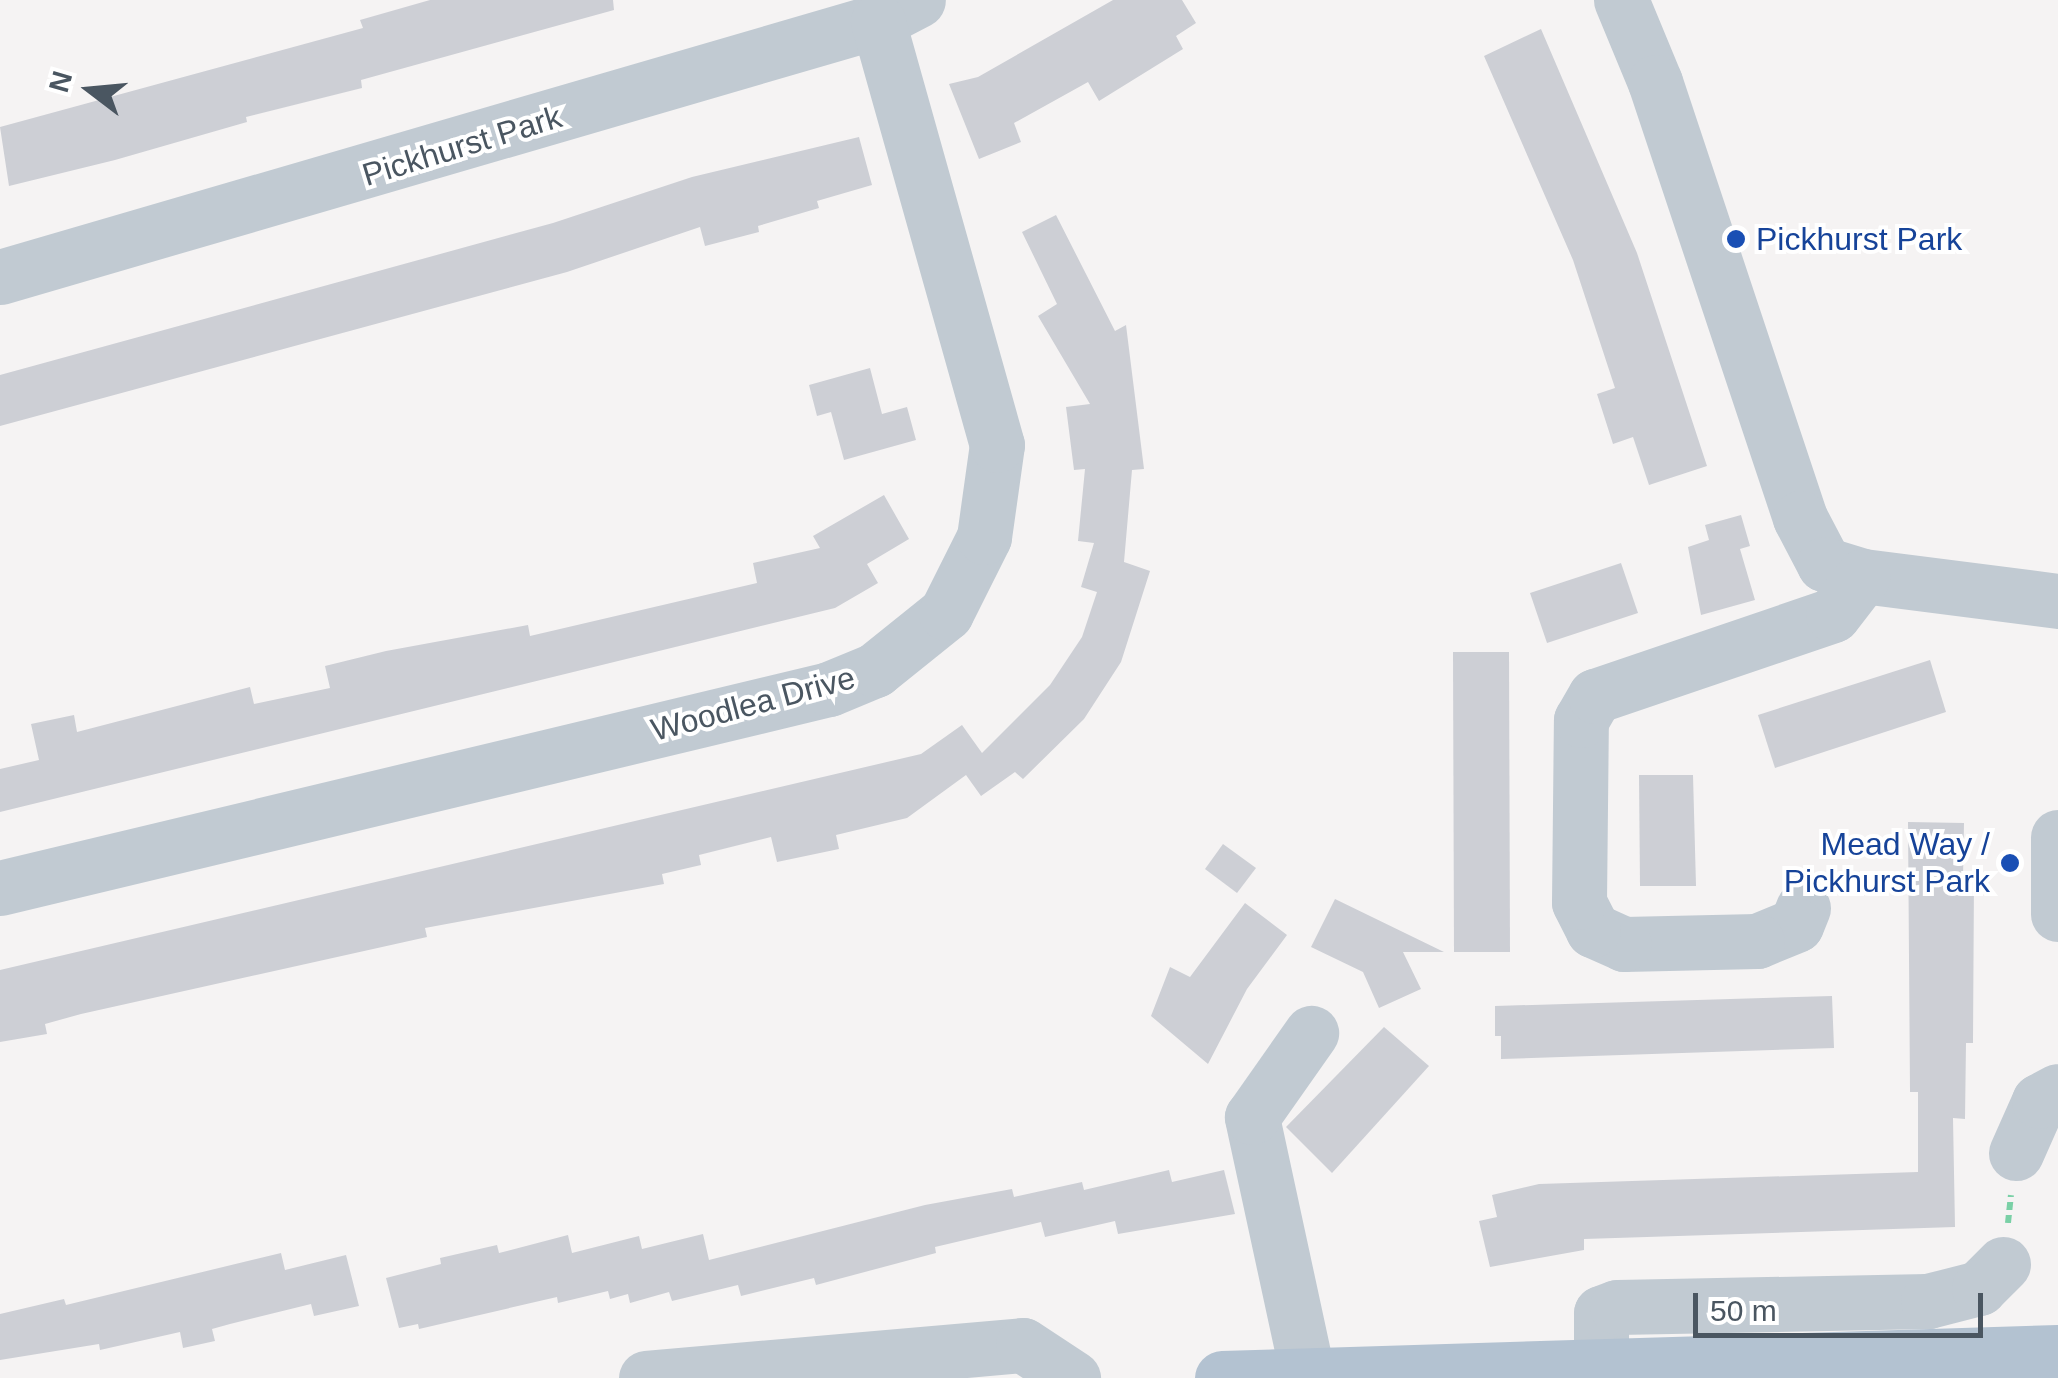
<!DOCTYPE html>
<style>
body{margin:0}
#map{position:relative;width:2058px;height:1378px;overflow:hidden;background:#f5f3f3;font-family:Helvetica,sans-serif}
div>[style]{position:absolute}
.building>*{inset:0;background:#cdcfd5}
.path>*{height:6px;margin-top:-3px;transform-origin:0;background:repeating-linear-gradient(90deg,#7ad0a6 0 8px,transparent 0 13px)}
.minor>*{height:55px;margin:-27.5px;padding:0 27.5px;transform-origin:27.5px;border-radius:27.5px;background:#c1cad2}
.major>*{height:55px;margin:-27.5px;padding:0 27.5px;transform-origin:27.5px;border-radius:27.5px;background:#b3c2d1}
.dots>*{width:28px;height:28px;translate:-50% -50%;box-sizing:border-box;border:5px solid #fff;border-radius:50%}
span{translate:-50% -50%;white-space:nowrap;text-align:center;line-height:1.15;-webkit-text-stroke:8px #fff;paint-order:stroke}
.street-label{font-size:32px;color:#4a5661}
.transit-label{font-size:32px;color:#164399}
.left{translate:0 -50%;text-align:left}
.right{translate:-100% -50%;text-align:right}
.north{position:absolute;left:40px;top:40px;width:100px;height:100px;-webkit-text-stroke:8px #fff;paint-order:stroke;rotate:286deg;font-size:28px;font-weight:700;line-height:40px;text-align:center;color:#4a5661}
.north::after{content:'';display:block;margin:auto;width:35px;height:45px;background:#4a5661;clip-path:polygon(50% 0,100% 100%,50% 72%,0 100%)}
.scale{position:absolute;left:1693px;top:1293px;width:290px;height:45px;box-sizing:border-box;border:5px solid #4a5661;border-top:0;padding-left:12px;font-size:30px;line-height:35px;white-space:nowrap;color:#4a5661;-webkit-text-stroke:8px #fff;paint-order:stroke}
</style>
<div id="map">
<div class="building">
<div style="clip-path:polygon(430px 0,613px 0,614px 10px,361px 80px,362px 88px,246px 117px,247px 122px,115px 160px,9px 186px,0 127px,363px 28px,360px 20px)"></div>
<div style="clip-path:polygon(1113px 0,1182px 0,1196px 23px,1176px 36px,1183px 49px,1099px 101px,1088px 82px,1014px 123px,1021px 142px,979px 159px,949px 84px,978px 77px)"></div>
<div style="clip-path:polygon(1541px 29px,1637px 253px,1707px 466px,1649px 485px,1633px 437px,1613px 444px,1597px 394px,1615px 388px,1573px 260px,1484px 56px)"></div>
<div style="clip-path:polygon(859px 137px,872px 185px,817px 201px,819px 208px,758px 226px,759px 232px,705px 246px,700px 227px,567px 272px,0 426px,0 375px,553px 223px,692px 177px)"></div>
<div style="clip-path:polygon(1056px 215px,1115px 331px,1126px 325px,1144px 469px,1132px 470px,1124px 562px,1150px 571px,1121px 662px,1084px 719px,1023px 779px,1015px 772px,981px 796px,966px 775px,907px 818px,836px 835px,839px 849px,777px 862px,771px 837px,699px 855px,701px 865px,662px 874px,664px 884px,425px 928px,427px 937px,81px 1014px,45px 1024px,47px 1034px,0 1042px,0 970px,921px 754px,962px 725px,982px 753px,1050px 685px,1082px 637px,1097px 592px,1081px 587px,1094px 543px,1078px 541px,1085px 469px,1074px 470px,1066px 407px,1090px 404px,1038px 316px,1057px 304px,1022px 232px)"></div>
<div style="clip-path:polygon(870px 368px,882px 414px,907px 407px,916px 440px,844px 460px,831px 412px,817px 416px,809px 385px)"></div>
<div style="clip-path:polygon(884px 495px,909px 539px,867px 564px,878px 583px,835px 608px,0 812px,0 769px,39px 760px,31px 724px,74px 715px,77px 732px,250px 687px,254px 704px,330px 688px,325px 666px,386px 651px,528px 625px,530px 636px,757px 583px,753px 563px,820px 548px,813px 536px)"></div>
<div style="clip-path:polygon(1741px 515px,1750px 546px,1740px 549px,1755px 600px,1701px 615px,1688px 547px,1709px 540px,1705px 525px)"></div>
<div style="clip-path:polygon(1621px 563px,1638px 613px,1547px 643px,1530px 593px)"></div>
<div style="clip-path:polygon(1453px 652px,1509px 652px,1510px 952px,1454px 952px)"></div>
<div style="clip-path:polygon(1930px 660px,1946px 712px,1775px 768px,1758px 715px)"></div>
<div style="clip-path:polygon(1639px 775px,1693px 775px,1696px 886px,1640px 886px)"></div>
<div style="clip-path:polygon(1908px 822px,1964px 823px,1963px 878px,1974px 878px,1973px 1043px,1966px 1043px,1965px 1119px,1953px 1118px,1955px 1227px,1584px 1239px,1584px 1250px,1490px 1267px,1479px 1221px,1497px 1217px,1492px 1195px,1539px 1184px,1918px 1172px,1918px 1092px,1910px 1092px)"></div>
<div style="clip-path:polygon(1223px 844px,1256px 868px,1237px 893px,1205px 869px)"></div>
<div style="clip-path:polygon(1335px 899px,1444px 952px,1403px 952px,1421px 989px,1379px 1008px,1363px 972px,1311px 947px)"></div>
<div style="clip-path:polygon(1245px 903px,1287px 935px,1247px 989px,1208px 1064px,1151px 1016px,1170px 967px,1190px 977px)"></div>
<div style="clip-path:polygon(1832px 996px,1834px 1048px,1501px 1059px,1501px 1036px,1495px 1036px,1495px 1006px)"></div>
<div style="clip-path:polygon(1384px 1027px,1429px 1066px,1332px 1173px,1286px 1127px)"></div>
<div style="clip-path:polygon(1169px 1170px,1172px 1182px,1224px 1170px,1235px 1214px,1118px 1234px,1115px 1221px,1045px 1237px,1041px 1222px,935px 1247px,936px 1253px,816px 1285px,814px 1278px,741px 1296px,738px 1285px,672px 1301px,669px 1292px,630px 1303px,628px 1294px,610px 1299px,608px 1291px,558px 1303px,557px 1297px,419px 1329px,418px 1324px,399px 1328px,386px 1278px,441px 1264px,440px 1258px,497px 1245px,499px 1253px,568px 1235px,572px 1253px,639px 1236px,642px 1249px,703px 1234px,709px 1260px,925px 1205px,1012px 1189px,1014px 1197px,1082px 1182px,1084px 1190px)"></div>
<div style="clip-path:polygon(281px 1253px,285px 1270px,346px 1255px,359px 1306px,314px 1316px,311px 1304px,230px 1324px,212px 1329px,215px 1341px,183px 1348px,180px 1332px,100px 1350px,99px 1344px,0 1360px,0 1314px,64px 1299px,66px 1305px)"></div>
</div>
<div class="path">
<div style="left:2008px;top:1223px;width:28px;rotate:-84deg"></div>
</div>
<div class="minor">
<div style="left:1621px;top:0;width:89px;rotate:67.5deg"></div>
<div style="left:1655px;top:82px;width:459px;rotate:71.6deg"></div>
<div style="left:1800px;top:518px;width:52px;rotate:62.4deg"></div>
<div style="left:1824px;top:564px;width:41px;rotate:17.1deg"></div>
<div style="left:1863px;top:576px;width:197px;rotate:7.3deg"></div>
<div style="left:0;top:277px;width:915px;rotate:-16.26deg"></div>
<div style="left:878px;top:21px;width:45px;rotate:-27.7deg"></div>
<div style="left:2058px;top:837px;width:77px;rotate:90deg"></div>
<div style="left:0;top:888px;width:853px;rotate:-13.5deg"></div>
<div style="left:829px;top:689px;width:50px;rotate:-22.4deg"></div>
<div style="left:875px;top:670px;width:91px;rotate:-38.8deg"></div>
<div style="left:946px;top:613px;width:85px;rotate:-63.4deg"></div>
<div style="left:984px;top:537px;width:93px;rotate:-82deg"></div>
<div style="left:997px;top:445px;width:440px;rotate:-105.7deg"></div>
<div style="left:1803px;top:908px;width:18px;rotate:112deg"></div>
<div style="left:1796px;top:925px;width:42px;rotate:157.7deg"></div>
<div style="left:1757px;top:941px;width:133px;rotate:178.7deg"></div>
<div style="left:1624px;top:944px;width:34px;rotate:-156deg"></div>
<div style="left:1593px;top:930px;width:31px;rotate:-117deg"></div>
<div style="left:1579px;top:902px;width:182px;rotate:-89.4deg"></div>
<div style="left:1581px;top:720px;width:28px;rotate:-60deg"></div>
<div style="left:1595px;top:696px;width:251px;rotate:-18.8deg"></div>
<div style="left:1833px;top:615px;width:49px;rotate:-52.4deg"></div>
<div style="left:2016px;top:1153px;width:57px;rotate:-66.1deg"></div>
<div style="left:2039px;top:1101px;width:21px;rotate:-28deg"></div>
<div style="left:1601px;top:1366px;width:53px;rotate:-90deg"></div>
<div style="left:1601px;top:1313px;width:17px;rotate:-21deg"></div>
<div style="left:1617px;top:1307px;width:311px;rotate:-1.1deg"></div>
<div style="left:1928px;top:1301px;width:53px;rotate:-14.3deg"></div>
<div style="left:1979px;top:1288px;width:34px;rotate:-45deg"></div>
<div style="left:1307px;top:1372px;width:261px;rotate:-102.2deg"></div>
<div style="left:1252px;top:1117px;width:103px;rotate:-54.9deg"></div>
<div style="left:646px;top:1378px;width:378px;rotate:-5deg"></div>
<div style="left:1023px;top:1345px;width:60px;rotate:33.4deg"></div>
</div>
<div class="major">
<div style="left:1222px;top:1378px;width:836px;rotate:-1.78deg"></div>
</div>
<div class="dots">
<div style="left:1736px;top:239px;background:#1a4fb4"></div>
<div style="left:2010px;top:863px;background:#1a4fb4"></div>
</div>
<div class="street-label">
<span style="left:462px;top:146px;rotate:-17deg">Pickhurst Park</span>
<span style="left:753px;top:704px;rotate:-15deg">Woodlea Drive</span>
</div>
<div class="transit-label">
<span class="left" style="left:1756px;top:239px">Pickhurst Park</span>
<span class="right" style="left:1990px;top:863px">Mead Way /<br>Pickhurst Park</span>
</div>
<div class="north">N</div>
<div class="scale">50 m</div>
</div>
